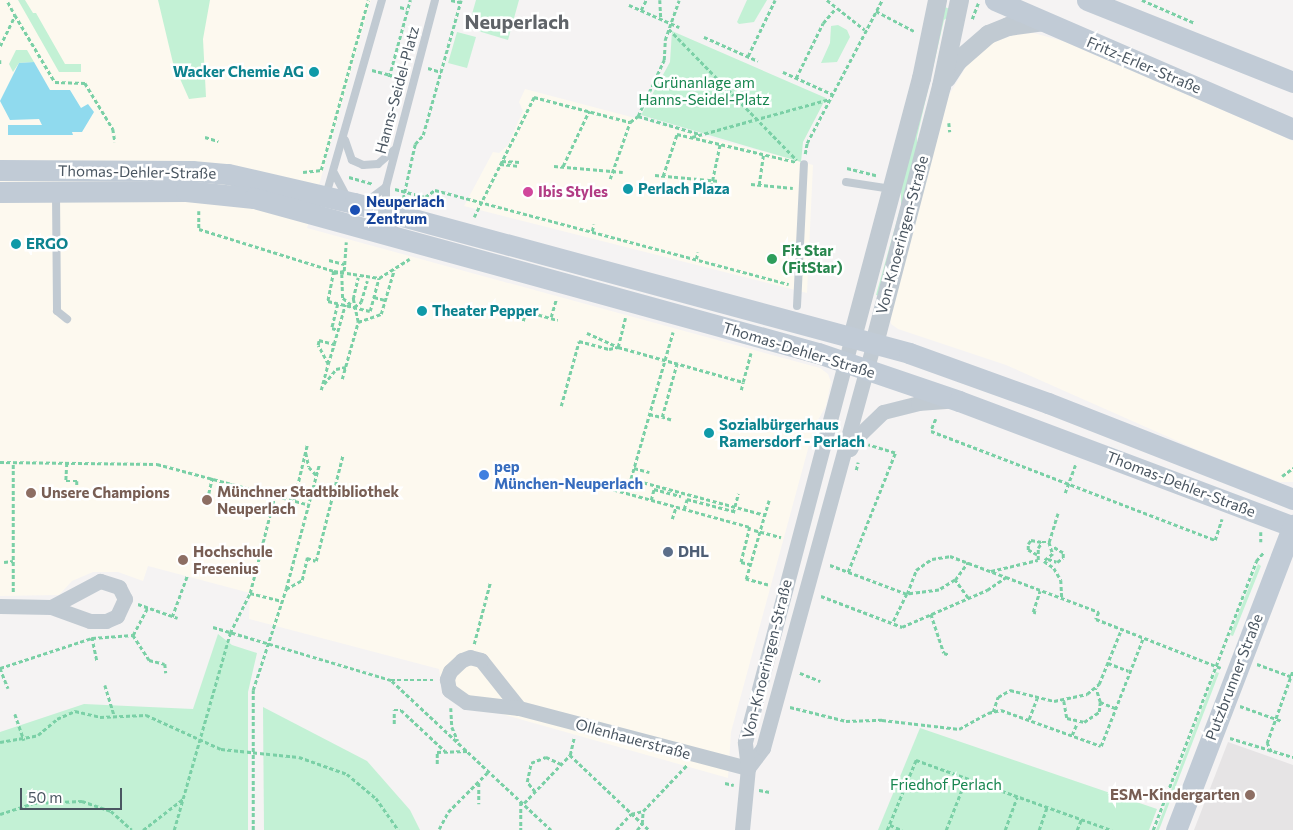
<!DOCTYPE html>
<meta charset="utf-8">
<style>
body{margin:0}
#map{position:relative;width:1293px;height:830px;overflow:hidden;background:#f5f3f3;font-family:Commissioner,sans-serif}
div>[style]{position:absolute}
.commercial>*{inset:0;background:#fdf9ef}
.education>*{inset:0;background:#e6e4e5}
.green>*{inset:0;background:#c3f1d5}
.water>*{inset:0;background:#90daee}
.path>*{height:2.5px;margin-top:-1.25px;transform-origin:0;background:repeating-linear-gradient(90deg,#7ad0a6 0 4px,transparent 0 6.5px)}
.service>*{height:8px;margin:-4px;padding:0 4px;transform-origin:4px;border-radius:4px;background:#c1cad2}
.minor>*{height:15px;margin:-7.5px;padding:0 7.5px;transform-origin:7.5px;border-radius:7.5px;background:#c1cad2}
.tertiary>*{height:19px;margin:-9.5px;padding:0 9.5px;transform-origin:9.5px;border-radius:9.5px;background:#c1cad2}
.secondary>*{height:21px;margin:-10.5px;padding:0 10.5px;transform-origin:10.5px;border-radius:10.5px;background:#c1cbd6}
.dots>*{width:14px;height:14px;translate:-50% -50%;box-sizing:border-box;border:2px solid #fff;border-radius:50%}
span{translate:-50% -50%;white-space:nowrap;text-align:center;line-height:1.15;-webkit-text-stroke:5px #fff;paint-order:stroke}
.street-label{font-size:15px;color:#4a5661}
.culture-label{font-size:15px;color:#0d838f;font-weight:700}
.right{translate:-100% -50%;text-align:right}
.left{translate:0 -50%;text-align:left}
.park-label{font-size:15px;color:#17864f}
.hotel-label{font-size:15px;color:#b23c85;font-weight:700}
.transit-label{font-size:15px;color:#164399;font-weight:700}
.leisure-label{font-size:15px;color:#27864d;font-weight:700}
.shop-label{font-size:15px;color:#366cbe;font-weight:700}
.education-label{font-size:15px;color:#785e54;font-weight:700}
.service-label{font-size:15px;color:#4e5e75;font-weight:700}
.district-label{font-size:20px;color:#5f6368;font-weight:700}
.scale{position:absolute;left:20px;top:788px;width:102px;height:22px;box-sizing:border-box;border:2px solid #4a5661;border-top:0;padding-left:6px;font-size:15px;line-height:18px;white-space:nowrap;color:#4a5661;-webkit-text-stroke:4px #fff;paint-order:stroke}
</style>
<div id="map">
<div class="commercial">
<div style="clip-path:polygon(0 0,371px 0,307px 228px,820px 368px,828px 374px,831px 382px,826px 406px,814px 427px,731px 732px,728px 778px,481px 708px,441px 681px,439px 669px,249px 619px,250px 593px,148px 566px,143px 581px,118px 572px,93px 572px,72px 581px,59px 595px,0 596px)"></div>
<div style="clip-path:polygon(1034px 33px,1073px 44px,1293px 141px,1293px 482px,1280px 482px,1200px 451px,1006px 365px,898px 329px,891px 324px,890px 313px,949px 95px,973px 55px,984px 46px,1016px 34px)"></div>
<div style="clip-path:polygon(525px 89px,813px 165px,807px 293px,464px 206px,493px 152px,499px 153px,508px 145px,523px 111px,519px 102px)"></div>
</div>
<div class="education">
<div style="clip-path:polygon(1228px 742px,1293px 765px,1293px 830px,1194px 830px)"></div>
</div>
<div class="green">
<div style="clip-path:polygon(18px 0,25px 0,33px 13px,36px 13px,65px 64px,81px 64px,81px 72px,59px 72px)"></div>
<div style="clip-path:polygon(158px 0,210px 0,203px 39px,206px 97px,189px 99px,173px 63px)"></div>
<div style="clip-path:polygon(476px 0,519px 0,508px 40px,468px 28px)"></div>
<div style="clip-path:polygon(747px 0,767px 0,754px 22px,739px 24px,737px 22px)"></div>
<div style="clip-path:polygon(942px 6px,950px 9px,948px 17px,944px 20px,917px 137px,918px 157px,880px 296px,876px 295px,901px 206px,901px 179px)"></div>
<div style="clip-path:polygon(838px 25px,847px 30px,850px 37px,837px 62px,821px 63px,830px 43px,831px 26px)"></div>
<div style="clip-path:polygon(672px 31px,826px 98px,803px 142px,801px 162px,641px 115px,670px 62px)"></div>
<div style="clip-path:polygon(457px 32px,476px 37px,467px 68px,448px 63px)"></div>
<div style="clip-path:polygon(16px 50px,27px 50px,34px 62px,19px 63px,13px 72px,9px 64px)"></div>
<div style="clip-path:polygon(1258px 564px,1261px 566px,1233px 636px,1230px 635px)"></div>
<div style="clip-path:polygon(218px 634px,232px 645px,257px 653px,248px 692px,248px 830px,0 830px,0 732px,84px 704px,193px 709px)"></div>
<div style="clip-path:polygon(1216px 672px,1219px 673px,1159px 830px,1156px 830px)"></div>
<div style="clip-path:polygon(263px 707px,367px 761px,410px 810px,420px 830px,264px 830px)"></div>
<div style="clip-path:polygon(920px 728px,1157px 809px,1149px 830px,878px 830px)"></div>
</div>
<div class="water">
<div style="clip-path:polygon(34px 62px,50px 90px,70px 90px,81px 108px,88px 104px,94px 112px,82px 132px,72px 132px,73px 135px,8px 135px,8px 125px,42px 125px,39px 119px,10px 120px,0 101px,19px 63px)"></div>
</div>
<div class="path">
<div style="left:451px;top:0;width:9px;rotate:13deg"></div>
<div style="left:660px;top:0;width:18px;rotate:87deg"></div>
<div style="left:827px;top:0;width:48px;rotate:38.3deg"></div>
<div style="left:1142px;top:0;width:58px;rotate:23.5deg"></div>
<div style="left:8px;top:2px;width:15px;rotate:62deg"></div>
<div style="left:629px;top:5px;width:55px;rotate:23.7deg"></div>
<div style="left:400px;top:7px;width:7px;rotate:16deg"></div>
<div style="left:641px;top:10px;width:11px;rotate:-63deg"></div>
<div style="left:876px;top:11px;width:43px;rotate:27.8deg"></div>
<div style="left:972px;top:19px;width:17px;rotate:-69deg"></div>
<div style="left:669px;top:29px;width:183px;rotate:45.7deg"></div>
<div style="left:704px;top:37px;width:59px;rotate:24deg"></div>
<div style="left:0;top:46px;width:34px;rotate:-64deg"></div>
<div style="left:15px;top:15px;width:78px;rotate:59.2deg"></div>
<div style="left:55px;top:82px;width:30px;rotate:2deg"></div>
<div style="left:85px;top:83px;width:54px;rotate:58.7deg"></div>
<div style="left:113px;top:129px;width:13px;rotate:81deg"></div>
<div style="left:748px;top:56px;width:62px;rotate:-64.3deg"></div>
<div style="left:0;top:60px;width:6px;rotate:90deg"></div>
<div style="left:428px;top:68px;width:14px;rotate:17deg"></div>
<div style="left:372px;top:70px;width:34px;rotate:15deg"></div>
<div style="left:783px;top:72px;width:54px;rotate:24.2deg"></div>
<div style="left:389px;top:77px;width:80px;rotate:-74.7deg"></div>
<div style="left:796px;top:78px;width:61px;rotate:-63.9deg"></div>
<div style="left:823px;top:23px;width:18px;rotate:-49deg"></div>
<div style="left:638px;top:116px;width:64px;rotate:16.4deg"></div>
<div style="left:949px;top:123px;width:9px;rotate:84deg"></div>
<div style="left:205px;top:137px;width:14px;rotate:17deg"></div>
<div style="left:692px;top:137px;width:143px;rotate:-15.4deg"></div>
<div style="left:805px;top:154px;width:11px;rotate:-80deg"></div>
<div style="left:807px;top:143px;width:161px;rotate:-62.3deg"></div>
<div style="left:502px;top:161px;width:18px;rotate:3deg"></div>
<div style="left:500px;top:164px;width:18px;rotate:6deg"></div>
<div style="left:554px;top:166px;width:69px;rotate:5deg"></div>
<div style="left:563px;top:166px;width:61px;rotate:-64.7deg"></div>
<div style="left:847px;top:168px;width:30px;rotate:14deg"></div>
<div style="left:321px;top:170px;width:176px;rotate:-74.5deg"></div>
<div style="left:303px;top:172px;width:19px;rotate:-6deg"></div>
<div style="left:655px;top:175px;width:65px;rotate:5.3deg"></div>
<div style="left:663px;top:176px;width:44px;rotate:-71.6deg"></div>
<div style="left:677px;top:134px;width:122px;rotate:13.2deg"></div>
<div style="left:349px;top:177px;width:25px;rotate:16deg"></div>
<div style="left:610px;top:179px;width:60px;rotate:-70.7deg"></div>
<div style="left:630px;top:122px;width:10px;rotate:-37deg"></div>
<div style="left:638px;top:116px;width:62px;rotate:-65.1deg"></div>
<div style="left:664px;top:60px;width:20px;rotate:-87deg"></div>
<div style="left:665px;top:40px;width:42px;rotate:-70.7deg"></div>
<div style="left:751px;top:184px;width:42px;rotate:5.4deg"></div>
<div style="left:759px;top:185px;width:30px;rotate:-82deg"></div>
<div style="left:711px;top:187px;width:44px;rotate:-78.2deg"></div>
<div style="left:395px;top:189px;width:31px;rotate:15deg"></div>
<div style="left:425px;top:197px;width:10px;rotate:53deg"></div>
<div style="left:425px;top:197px;width:12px;rotate:-35deg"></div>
<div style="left:435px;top:190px;width:366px;rotate:14.9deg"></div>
<div style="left:403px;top:199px;width:56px;rotate:-77.7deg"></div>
<div style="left:415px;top:144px;width:12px;rotate:-48deg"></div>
<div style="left:423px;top:135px;width:140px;rotate:-74.3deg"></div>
<div style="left:199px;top:211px;width:18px;rotate:90deg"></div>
<div style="left:199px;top:229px;width:141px;rotate:17.3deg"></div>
<div style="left:334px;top:271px;width:46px;rotate:8.8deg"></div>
<div style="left:474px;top:217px;width:134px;rotate:-63.4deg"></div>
<div style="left:534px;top:97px;width:99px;rotate:14.6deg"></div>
<div style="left:592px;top:231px;width:7px;rotate:-74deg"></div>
<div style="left:696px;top:259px;width:7px;rotate:-74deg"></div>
<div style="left:329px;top:260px;width:16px;rotate:15deg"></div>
<div style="left:334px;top:271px;width:31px;rotate:101deg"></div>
<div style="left:328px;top:301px;width:43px;rotate:13.4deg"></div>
<div style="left:370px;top:311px;width:34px;rotate:-75deg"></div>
<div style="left:379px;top:278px;width:36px;rotate:-32deg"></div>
<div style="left:334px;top:273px;width:10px;rotate:-11deg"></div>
<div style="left:344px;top:271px;width:29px;rotate:-86deg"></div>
<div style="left:342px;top:274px;width:24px;rotate:88deg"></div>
<div style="left:343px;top:298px;width:13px;rotate:39deg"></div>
<div style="left:374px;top:297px;width:11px;rotate:15deg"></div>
<div style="left:338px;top:304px;width:25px;rotate:104deg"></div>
<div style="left:332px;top:328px;width:6px;rotate:18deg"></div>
<div style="left:354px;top:307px;width:9px;rotate:-36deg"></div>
<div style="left:361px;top:302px;width:22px;rotate:-74deg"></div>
<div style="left:551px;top:317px;width:18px;rotate:-74deg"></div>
<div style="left:523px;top:321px;width:10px;rotate:-73deg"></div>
<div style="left:526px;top:311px;width:33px;rotate:16deg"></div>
<div style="left:358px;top:322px;width:24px;rotate:-19deg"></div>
<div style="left:381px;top:314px;width:46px;rotate:-73.5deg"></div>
<div style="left:587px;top:333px;width:34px;rotate:24deg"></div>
<div style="left:618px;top:347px;width:130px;rotate:15.6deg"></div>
<div style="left:743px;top:382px;width:30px;rotate:-75deg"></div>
<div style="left:328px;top:364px;width:21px;rotate:-73deg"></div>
<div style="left:342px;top:379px;width:59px;rotate:-74.3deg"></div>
<div style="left:358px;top:322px;width:24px;rotate:-102deg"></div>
<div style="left:353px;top:299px;width:22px;rotate:-77deg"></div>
<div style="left:324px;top:384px;width:19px;rotate:-51deg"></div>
<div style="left:336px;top:369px;width:10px;rotate:-11deg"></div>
<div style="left:321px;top:390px;width:27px;rotate:-75deg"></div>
<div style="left:328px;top:364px;width:21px;rotate:-118deg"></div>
<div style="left:318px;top:345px;width:5px;rotate:-79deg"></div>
<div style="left:319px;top:340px;width:16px;rotate:15deg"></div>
<div style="left:334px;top:344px;width:41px;rotate:-74.2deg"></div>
<div style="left:741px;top:390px;width:8px;rotate:-76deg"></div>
<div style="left:561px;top:406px;width:67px;rotate:-74.5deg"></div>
<div style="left:579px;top:341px;width:31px;rotate:15deg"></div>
<div style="left:609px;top:349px;width:9px;rotate:-13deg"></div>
<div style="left:618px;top:347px;width:30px;rotate:-76deg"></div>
<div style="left:649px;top:414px;width:13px;rotate:13deg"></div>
<div style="left:936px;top:419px;width:13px;rotate:113deg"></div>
<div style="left:931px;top:431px;width:304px;rotate:21deg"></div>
<div style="left:1215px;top:540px;width:22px;rotate:-72deg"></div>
<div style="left:671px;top:420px;width:9px;rotate:-162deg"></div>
<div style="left:662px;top:417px;width:56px;rotate:-74.5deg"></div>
<div style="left:306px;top:453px;width:14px;rotate:78deg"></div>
<div style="left:309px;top:467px;width:12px;rotate:48deg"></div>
<div style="left:0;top:462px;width:157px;rotate:0.7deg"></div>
<div style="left:157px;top:464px;width:158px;rotate:15deg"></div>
<div style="left:67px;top:463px;width:18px;rotate:93deg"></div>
<div style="left:66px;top:481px;width:11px"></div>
<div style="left:77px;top:481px;width:6px;rotate:90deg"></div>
<div style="left:634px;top:468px;width:16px;rotate:15deg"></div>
<div style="left:856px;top:470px;width:8px;rotate:-76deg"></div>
<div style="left:1282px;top:476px;width:14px;rotate:-36deg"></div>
<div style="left:631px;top:479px;width:139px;rotate:15deg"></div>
<div style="left:629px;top:485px;width:159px;rotate:-74deg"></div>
<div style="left:601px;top:486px;width:155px;rotate:15.4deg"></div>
<div style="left:750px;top:527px;width:36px;rotate:104deg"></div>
<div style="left:741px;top:562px;width:9px;rotate:13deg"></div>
<div style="left:1065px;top:493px;width:30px;rotate:-70deg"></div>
<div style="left:207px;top:500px;width:23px;rotate:-77deg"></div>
<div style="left:294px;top:500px;width:57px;rotate:-76.7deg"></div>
<div style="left:651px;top:500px;width:11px;rotate:-75deg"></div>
<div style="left:654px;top:489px;width:28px;rotate:15deg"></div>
<div style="left:225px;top:505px;width:23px;rotate:-75deg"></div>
<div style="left:684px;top:509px;width:10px;rotate:-73deg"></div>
<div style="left:687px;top:499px;width:48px;rotate:14.6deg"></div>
<div style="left:733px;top:513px;width:20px;rotate:-75deg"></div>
<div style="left:672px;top:519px;width:13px;rotate:-72deg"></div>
<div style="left:754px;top:530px;width:28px;rotate:15deg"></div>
<div style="left:1261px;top:532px;width:10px;rotate:90deg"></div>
<div style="left:1049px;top:542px;width:13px;rotate:72deg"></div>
<div style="left:1053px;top:554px;width:11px;rotate:142deg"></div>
<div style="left:1044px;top:561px;width:12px;rotate:35deg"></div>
<div style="left:1054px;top:568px;width:14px;rotate:60deg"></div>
<div style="left:1061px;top:580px;width:18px;rotate:87deg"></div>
<div style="left:1037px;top:555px;width:10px;rotate:-151deg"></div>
<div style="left:1028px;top:550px;width:6px;rotate:-90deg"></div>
<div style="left:1028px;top:544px;width:5px;rotate:-53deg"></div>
<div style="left:1031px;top:540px;width:11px;rotate:10deg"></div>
<div style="left:1048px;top:559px;width:9px;rotate:18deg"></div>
<div style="left:1057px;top:562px;width:7px;rotate:-34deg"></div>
<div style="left:1063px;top:558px;width:5px;rotate:-90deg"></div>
<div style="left:1063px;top:553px;width:12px;rotate:-149deg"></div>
<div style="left:4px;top:562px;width:9px;rotate:-6deg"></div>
<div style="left:830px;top:565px;width:82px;rotate:20.6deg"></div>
<div style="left:907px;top:594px;width:32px;rotate:116deg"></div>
<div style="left:991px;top:571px;width:48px;rotate:-13.2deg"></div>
<div style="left:1038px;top:560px;width:12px;rotate:-90deg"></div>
<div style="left:1038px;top:548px;width:7px;rotate:-56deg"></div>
<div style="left:1042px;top:542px;width:7px"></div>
<div style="left:1049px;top:542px;width:30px;rotate:-73deg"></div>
<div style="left:848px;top:572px;width:128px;rotate:-68.4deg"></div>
<div style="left:895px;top:453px;width:28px;rotate:-163deg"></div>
<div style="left:955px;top:580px;width:22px;rotate:-54deg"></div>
<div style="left:768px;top:585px;width:23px;rotate:-165deg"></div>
<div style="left:746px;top:579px;width:82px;rotate:-73.8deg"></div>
<div style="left:286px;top:589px;width:18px;rotate:-29deg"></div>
<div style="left:302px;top:580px;width:23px;rotate:-77deg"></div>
<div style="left:307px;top:558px;width:9px;rotate:18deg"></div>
<div style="left:316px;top:561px;width:110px;rotate:-75.8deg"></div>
<div style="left:13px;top:592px;width:129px;rotate:-90deg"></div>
<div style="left:250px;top:593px;width:32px;rotate:14deg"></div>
<div style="left:821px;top:596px;width:87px;rotate:20.9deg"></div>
<div style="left:902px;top:627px;width:93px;rotate:-23.5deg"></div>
<div style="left:987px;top:590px;width:23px;rotate:-34deg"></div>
<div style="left:1006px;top:577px;width:99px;rotate:20.6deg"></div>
<div style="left:1099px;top:612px;width:8px;rotate:113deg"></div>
<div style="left:1096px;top:619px;width:134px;rotate:21.4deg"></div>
<div style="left:968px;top:598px;width:22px;rotate:-126deg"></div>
<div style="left:955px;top:580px;width:19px;rotate:148deg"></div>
<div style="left:939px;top:590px;width:32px;rotate:173deg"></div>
<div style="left:907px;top:594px;width:26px;rotate:-69deg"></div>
<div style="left:916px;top:570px;width:19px;rotate:-35deg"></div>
<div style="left:932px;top:559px;width:18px;rotate:-9deg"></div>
<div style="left:950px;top:556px;width:60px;rotate:20.6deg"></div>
<div style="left:138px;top:604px;width:42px;rotate:19.3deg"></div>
<div style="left:1036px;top:613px;width:3px;rotate:-162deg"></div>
<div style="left:1033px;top:612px;width:22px;rotate:-72deg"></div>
<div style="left:931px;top:614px;width:41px;rotate:71.6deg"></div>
<div style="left:944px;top:653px;width:6px;rotate:18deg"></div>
<div style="left:172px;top:617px;width:44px;rotate:-69.9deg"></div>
<div style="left:213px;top:627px;width:186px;rotate:16.6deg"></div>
<div style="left:391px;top:680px;width:42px"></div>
<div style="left:133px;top:635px;width:30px;rotate:57deg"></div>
<div style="left:149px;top:660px;width:16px;rotate:14deg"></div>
<div style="left:165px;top:664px;width:9px;rotate:84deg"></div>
<div style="left:92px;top:637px;width:24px;rotate:78deg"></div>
<div style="left:474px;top:644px;width:63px;rotate:-75.3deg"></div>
<div style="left:1108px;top:663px;width:22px;rotate:21deg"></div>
<div style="left:1257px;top:664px;width:38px;rotate:20deg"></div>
<div style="left:0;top:668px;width:97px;rotate:-18.1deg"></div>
<div style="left:92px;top:638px;width:41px;rotate:-4.2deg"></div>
<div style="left:133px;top:635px;width:32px;rotate:-62deg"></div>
<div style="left:0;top:668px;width:22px;rotate:68deg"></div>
<div style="left:800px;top:673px;width:22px;rotate:22deg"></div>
<div style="left:392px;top:681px;width:218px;rotate:43.1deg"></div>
<div style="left:105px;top:685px;width:34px;rotate:73deg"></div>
<div style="left:1064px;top:701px;width:17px;rotate:80deg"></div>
<div style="left:1067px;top:718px;width:17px;rotate:13deg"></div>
<div style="left:1084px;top:722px;width:18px;rotate:-34deg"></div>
<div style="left:1099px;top:712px;width:10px;rotate:-84deg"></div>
<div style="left:1100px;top:702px;width:14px;rotate:-107deg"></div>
<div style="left:1100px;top:702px;width:16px;rotate:22deg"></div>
<div style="left:1240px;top:706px;width:45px;rotate:19.7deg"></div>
<div style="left:790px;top:707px;width:58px;rotate:14deg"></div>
<div style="left:846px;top:721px;width:36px;rotate:-2deg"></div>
<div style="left:882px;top:720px;width:78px;rotate:6.7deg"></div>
<div style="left:959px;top:729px;width:33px;rotate:-29deg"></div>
<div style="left:988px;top:713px;width:13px;rotate:-13deg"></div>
<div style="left:1001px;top:710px;width:106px;rotate:19.8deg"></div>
<div style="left:1101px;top:746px;width:116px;rotate:-68.7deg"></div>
<div style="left:451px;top:708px;width:19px;rotate:87deg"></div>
<div style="left:452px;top:727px;width:15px;rotate:67deg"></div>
<div style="left:993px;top:712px;width:16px;rotate:-72deg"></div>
<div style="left:998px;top:697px;width:14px;rotate:-30deg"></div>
<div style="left:1010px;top:690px;width:45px;rotate:14deg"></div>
<div style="left:1054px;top:701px;width:34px;rotate:-12deg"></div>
<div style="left:1087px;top:694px;width:16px;rotate:-40deg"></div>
<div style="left:1099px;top:684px;width:58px;rotate:-67.8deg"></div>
<div style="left:15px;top:714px;width:28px;rotate:71deg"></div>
<div style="left:1029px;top:719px;width:22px;rotate:-69deg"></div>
<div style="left:394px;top:724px;width:14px;rotate:-90deg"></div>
<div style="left:394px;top:710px;width:7px"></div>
<div style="left:401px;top:710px;width:60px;rotate:43deg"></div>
<div style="left:1072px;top:735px;width:13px;rotate:-67deg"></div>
<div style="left:1230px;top:738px;width:66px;rotate:16.8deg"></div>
<div style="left:0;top:742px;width:39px;rotate:-10deg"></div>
<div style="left:38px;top:735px;width:25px;rotate:-40deg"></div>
<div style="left:57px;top:719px;width:20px;rotate:-24deg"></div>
<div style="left:75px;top:711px;width:26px;rotate:13deg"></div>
<div style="left:100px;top:717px;width:46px;rotate:-2.5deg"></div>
<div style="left:146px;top:715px;width:82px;rotate:24.4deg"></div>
<div style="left:221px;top:749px;width:78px;rotate:5.9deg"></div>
<div style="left:299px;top:757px;width:51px;rotate:19.5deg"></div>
<div style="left:347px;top:774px;width:38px;rotate:40deg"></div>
<div style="left:376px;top:798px;width:39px;rotate:55deg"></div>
<div style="left:1271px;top:752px;width:10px;rotate:-114deg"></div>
<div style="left:1267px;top:743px;width:77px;rotate:-70.4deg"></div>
<div style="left:570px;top:755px;width:109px;rotate:43.5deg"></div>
<div style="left:437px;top:764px;width:12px;rotate:-90deg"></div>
<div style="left:437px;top:752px;width:31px;rotate:-2deg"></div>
<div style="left:479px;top:783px;width:21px;rotate:90deg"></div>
<div style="left:725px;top:783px;width:9px;rotate:13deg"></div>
<div style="left:759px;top:790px;width:11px;rotate:10deg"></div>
<div style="left:535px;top:792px;width:13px;rotate:-129deg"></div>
<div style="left:527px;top:782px;width:19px;rotate:-78deg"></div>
<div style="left:531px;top:763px;width:16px;rotate:-22deg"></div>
<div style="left:546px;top:757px;width:17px;rotate:25deg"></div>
<div style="left:521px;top:802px;width:28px;rotate:90deg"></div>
<div style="left:524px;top:803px;width:66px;rotate:-46.2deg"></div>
<div style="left:570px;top:755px;width:17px;rotate:-77deg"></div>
<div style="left:0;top:814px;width:35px;rotate:-18deg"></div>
<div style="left:33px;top:803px;width:49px;rotate:-2.3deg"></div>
<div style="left:82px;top:801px;width:31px;rotate:19deg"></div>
<div style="left:111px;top:811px;width:28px;rotate:42deg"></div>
<div style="left:890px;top:825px;width:13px;rotate:23deg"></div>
<div style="left:439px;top:829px;width:19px;rotate:-62deg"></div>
<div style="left:448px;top:812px;width:58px;rotate:-45deg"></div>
<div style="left:143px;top:830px;width:51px;rotate:-37.8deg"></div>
<div style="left:174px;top:830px;width:205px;rotate:-74.1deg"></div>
<div style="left:230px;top:633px;width:45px;rotate:-63.4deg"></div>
<div style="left:250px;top:593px;width:101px;rotate:-75.7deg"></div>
<div style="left:253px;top:830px;width:140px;rotate:-90deg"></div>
<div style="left:253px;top:690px;width:106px;rotate:-71.9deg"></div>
<div style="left:286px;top:589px;width:128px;rotate:-75.1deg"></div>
<div style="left:616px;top:830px;width:22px;rotate:-47deg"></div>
<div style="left:631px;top:814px;width:12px;rotate:-14deg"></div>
<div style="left:643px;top:811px;width:64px;rotate:-46.3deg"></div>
<div style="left:637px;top:830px;width:8px;rotate:-50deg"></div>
<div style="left:642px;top:824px;width:13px;rotate:-86deg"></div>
<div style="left:887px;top:830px;width:76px;rotate:-67.5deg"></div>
<div style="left:916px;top:760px;width:208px;rotate:19.7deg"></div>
<div style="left:946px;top:830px;width:55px;rotate:-68.6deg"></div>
<div style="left:1005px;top:830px;width:35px;rotate:-70deg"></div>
<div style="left:1039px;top:830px;width:24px;rotate:-71deg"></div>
<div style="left:1077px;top:830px;width:11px;rotate:-68deg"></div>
<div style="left:1153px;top:830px;width:288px;rotate:-69deg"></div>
<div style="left:1256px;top:561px;width:11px;rotate:-49deg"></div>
</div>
<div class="service">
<div style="left:345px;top:140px;width:21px;rotate:71deg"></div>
<div style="left:352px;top:160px;width:12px;rotate:24deg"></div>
<div style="left:363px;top:165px;width:15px;rotate:-4deg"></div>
<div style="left:378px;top:164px;width:21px;rotate:-41deg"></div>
<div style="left:334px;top:173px;width:26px;rotate:62deg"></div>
<div style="left:846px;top:182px;width:46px;rotate:8.8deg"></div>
<div style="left:56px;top:194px;width:117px;rotate:89.5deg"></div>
<div style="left:57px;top:311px;width:13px;rotate:39deg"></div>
<div style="left:326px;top:195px;width:203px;rotate:-74deg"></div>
<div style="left:366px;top:202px;width:25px;rotate:-37deg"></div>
<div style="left:396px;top:233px;width:23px;rotate:-115deg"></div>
<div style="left:386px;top:212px;width:25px;rotate:-90deg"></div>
<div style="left:386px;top:187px;width:193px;rotate:-75.3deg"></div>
<div style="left:797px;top:306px;width:142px;rotate:-87.2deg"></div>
</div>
<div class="minor">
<div style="left:850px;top:449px;width:11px;rotate:-63deg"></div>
<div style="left:855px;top:439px;width:39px;rotate:-44deg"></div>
<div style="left:883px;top:412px;width:36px;rotate:-14deg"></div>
<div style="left:918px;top:403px;width:31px;rotate:-4deg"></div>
<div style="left:0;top:606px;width:51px;rotate:1.1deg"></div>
<div style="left:51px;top:607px;width:41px;rotate:19.7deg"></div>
<div style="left:90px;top:621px;width:16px"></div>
<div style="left:106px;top:621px;width:12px;rotate:-24deg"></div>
<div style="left:117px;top:616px;width:19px;rotate:-65deg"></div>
<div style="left:125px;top:599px;width:13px;rotate:-117deg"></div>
<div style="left:119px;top:587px;width:20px;rotate:-162deg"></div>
<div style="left:100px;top:581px;width:55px;rotate:152deg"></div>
<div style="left:519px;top:708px;width:61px;rotate:-128.4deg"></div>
<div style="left:481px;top:660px;width:11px;rotate:-165deg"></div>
<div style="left:470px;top:657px;width:9px;rotate:159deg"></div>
<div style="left:462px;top:660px;width:16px;rotate:137deg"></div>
<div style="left:450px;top:671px;width:9px;rotate:111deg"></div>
<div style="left:447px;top:679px;width:11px;rotate:80deg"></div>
<div style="left:449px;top:690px;width:21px;rotate:35deg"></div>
<div style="left:466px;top:702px;width:53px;rotate:6.5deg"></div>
<div style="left:519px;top:708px;width:237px;rotate:14.7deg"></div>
<div style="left:748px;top:768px;width:25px;rotate:-53deg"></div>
<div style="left:763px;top:748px;width:420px;rotate:-74.7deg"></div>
<div style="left:742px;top:830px;width:62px;rotate:-84.5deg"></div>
<div style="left:748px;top:768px;width:26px;rotate:-97deg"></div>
<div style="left:745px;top:742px;width:419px;rotate:-75.2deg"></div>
</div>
<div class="tertiary">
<div style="left:946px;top:78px;width:20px;rotate:-57deg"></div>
<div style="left:957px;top:61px;width:41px;rotate:-41.1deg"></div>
<div style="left:988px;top:34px;width:22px;rotate:-22deg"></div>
<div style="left:1008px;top:26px;width:34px;rotate:-8deg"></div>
<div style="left:852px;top:337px;width:268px;rotate:-75.1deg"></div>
<div style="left:921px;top:78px;width:80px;rotate:-78.4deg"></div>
<div style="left:874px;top:343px;width:266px;rotate:-75.4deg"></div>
<div style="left:941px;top:86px;width:88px;rotate:-78.2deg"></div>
</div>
<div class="secondary">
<div style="left:995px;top:0;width:325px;rotate:23.4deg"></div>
<div style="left:1087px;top:0;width:222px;rotate:21.7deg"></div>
<div style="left:0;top:170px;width:192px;rotate:0.3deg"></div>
<div style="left:192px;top:171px;width:36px;rotate:5deg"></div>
<div style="left:228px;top:174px;width:129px;rotate:13deg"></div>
<div style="left:354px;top:203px;width:575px;rotate:15.12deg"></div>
<div style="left:909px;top:353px;width:148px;rotate:19.8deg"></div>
<div style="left:1048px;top:403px;width:263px;rotate:21.4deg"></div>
<div style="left:0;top:192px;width:186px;rotate:-0.3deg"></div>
<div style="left:186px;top:191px;width:68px;rotate:5.9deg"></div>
<div style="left:254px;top:198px;width:585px;rotate:15.37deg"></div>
<div style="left:818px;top:353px;width:149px;rotate:18.8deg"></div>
<div style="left:959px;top:401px;width:356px;rotate:20.6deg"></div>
<div style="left:1176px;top:830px;width:327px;rotate:-69deg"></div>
</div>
<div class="dots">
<div style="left:314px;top:72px;background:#0f9aa8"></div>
<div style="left:628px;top:189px;background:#0f9aa8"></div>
<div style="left:528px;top:192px;background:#d1479c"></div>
<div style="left:355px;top:210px;background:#1a4fb4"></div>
<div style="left:16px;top:244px;background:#0f9aa8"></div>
<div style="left:772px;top:259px;background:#2e9e5b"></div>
<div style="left:422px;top:311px;background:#0f9aa8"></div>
<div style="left:709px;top:433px;background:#0f9aa8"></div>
<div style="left:484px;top:475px;background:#3f7fe0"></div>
<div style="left:31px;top:493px;background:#8d6e63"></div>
<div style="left:207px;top:500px;background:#8d6e63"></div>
<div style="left:668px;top:552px;background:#5c6f8a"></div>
<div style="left:183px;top:560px;background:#8d6e63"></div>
<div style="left:1250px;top:795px;background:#8d6e63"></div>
</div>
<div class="street-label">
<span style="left:1144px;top:65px;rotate:23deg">Fritz-Erler-Straße</span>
<span style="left:397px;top:90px;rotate:-75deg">Hanns-Seidel-Platz</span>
<span style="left:137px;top:172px;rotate:1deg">Thomas-Dehler-Straße</span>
<span style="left:902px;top:235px;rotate:-75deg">Von-Knoeringen-Straße</span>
<span style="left:799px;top:350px;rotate:17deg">Thomas-Dehler-Straße</span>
<span style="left:1181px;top:484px;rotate:21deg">Thomas-Dehler-Straße</span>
<span style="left:767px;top:659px;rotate:-76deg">Von-Knoeringen-Straße</span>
<span style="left:1234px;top:677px;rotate:-69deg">Putzbrunner Straße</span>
<span style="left:633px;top:739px;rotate:15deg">Ollenhauerstraße</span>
</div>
<div class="culture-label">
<span class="right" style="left:304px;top:72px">Wacker Chemie AG</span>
<span class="left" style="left:638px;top:189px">Perlach Plaza</span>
<span class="left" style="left:26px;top:244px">ERGO</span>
<span class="left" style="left:432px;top:311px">Theater Pepper</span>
<span class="left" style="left:719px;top:433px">Sozialbürgerhaus<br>Ramersdorf - Perlach</span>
</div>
<div class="park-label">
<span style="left:704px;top:91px">Grünanlage am<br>Hanns-Seidel-Platz</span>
<span style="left:946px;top:785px">Friedhof Perlach</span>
</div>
<div class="hotel-label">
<span class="left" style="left:538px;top:192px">Ibis Styles</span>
</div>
<div class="transit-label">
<span class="left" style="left:366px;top:210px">Neuperlach<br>Zentrum</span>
</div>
<div class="leisure-label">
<span class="left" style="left:782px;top:259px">Fit Star<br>(FitStar)</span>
</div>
<div class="shop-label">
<span class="left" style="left:494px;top:475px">pep<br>München-Neuperlach</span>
</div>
<div class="education-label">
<span class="left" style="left:217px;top:500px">Münchner Stadtbibliothek<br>Neuperlach</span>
<span class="left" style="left:41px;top:493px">Unsere Champions</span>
<span class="left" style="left:193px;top:560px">Hochschule<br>Fresenius</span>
<span class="right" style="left:1240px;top:795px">ESM-Kindergarten</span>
</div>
<div class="service-label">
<span class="left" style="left:678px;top:552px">DHL</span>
</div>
<div class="district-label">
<span style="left:517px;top:21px">Neuperlach</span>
</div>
<div class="scale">50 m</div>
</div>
